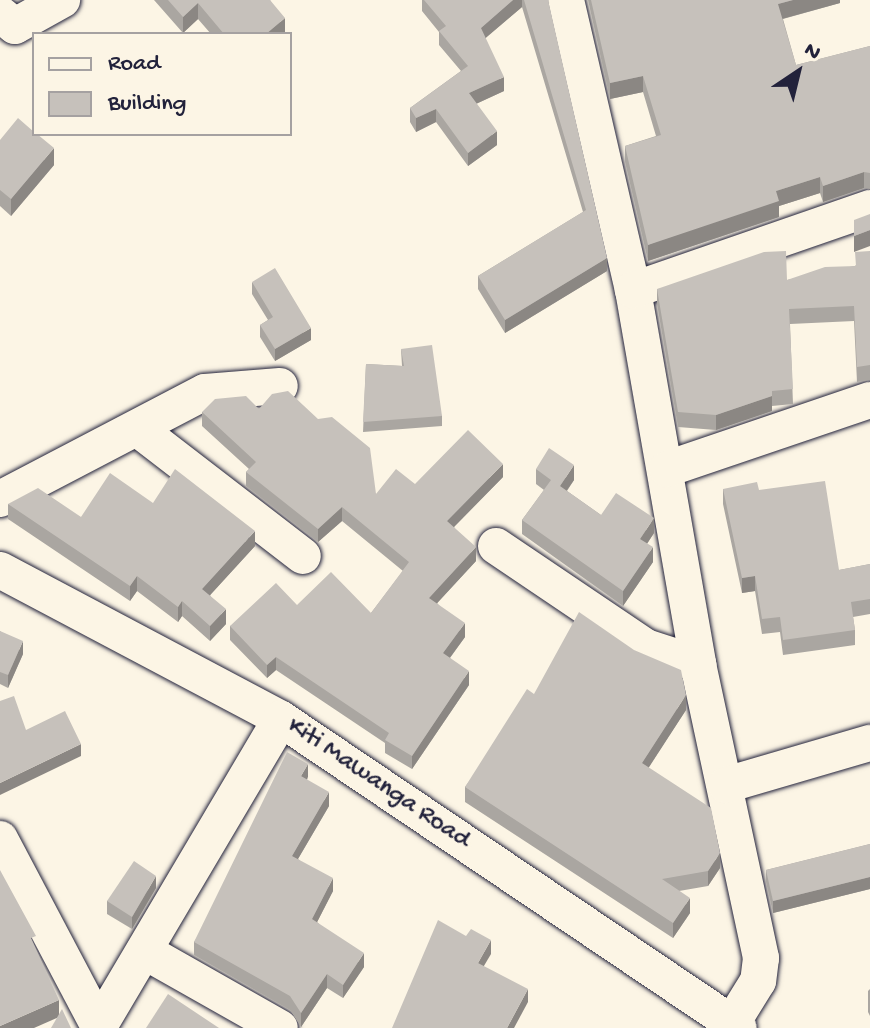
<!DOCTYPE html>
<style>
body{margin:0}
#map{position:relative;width:870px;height:1028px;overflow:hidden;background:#fcf5e5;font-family:"Gochi Hand",sans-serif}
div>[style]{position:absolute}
.roads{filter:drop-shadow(0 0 2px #22223b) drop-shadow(0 0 2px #22223b)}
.minor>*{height:36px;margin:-18px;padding:0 18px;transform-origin:18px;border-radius:18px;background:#fcf5e5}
.wall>*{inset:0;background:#aaa6a1}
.shaded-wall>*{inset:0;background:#8b8783}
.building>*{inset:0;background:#c6c1bb}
span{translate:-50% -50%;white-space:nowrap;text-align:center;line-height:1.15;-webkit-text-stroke:6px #fcf5e5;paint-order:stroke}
.street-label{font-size:26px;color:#22223b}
.legend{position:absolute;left:32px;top:32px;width:260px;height:104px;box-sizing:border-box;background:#fcf5e5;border:2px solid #a5a1a1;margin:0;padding:10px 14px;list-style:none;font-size:24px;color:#22223b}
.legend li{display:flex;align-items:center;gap:16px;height:40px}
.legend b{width:40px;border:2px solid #a5a1a1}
.north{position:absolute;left:758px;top:32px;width:80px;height:80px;-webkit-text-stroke:6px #fcf5e5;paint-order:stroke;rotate:35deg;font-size:22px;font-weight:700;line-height:32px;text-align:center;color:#22223b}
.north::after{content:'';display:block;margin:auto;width:28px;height:36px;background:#22223b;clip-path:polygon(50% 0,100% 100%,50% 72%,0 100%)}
</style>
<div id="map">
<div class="roads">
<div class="minor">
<div style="left:566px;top:0;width:298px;rotate:77deg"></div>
<div style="left:633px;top:290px;width:380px;rotate:80.1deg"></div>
<div style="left:698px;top:664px;width:301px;rotate:77.9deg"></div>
<div style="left:761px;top:958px;width:23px;rotate:97deg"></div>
<div style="left:758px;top:981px;width:49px;rotate:121.8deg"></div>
<div style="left:0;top:14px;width:19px;rotate:39deg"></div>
<div style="left:15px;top:26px;width:54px;rotate:-29deg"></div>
<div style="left:633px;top:290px;width:251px;rotate:-19.1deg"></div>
<div style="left:138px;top:429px;width:208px;rotate:37.6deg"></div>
<div style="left:667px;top:469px;width:214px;rotate:-18.8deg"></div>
<div style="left:0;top:499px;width:231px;rotate:-27.6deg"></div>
<div style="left:205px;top:392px;width:75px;rotate:-4.6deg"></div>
<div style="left:496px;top:546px;width:181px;rotate:34deg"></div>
<div style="left:646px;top:647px;width:55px;rotate:18.1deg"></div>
<div style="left:0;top:570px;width:318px;rotate:27.9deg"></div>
<div style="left:281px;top:719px;width:552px;rotate:34.01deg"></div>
<div style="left:726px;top:785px;width:150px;rotate:-16.3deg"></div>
<div style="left:0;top:839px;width:212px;rotate:62.2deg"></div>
<div style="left:144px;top:951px;width:156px;rotate:29.5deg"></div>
<div style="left:98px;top:1028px;width:359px;rotate:-59.4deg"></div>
</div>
</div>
<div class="wall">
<div style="clip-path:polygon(154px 0,270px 0,285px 33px,211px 34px,198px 19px,183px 33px)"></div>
<div style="clip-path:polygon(422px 0,548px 0,607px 271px,505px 333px,478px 289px,478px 276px,583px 212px,522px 7px,485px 38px,504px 91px,476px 104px,497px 145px,468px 166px,436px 122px,416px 132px,410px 122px,410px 108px,461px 71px,439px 45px,439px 32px,422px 11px)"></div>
<div style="clip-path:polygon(588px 0,840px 0,840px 3px,783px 19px,796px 65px,870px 46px,870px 189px,864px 188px,823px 202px,820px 193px,779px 206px,779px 217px,648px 261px,625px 162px,625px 146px,656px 136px,643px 92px,610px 99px)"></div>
<div style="clip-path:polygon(0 140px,54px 165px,11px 216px,0 206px)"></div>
<div style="clip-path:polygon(870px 251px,870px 380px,857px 382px,854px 321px,790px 324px,793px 404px,772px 406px,772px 411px,716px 430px,678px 427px,657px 304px,657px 289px,787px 280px,855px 266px)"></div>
<div style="clip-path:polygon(252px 282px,311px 340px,275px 361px,260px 337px,260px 325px,268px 320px,252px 294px)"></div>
<div style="clip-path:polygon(401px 349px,442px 416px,442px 426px,363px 432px,366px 364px,402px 366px)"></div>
<div style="clip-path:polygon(259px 409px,376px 494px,415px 484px,503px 477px,454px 527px,476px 561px,437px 603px,465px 637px,450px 658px,469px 685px,412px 769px,385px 753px,385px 743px,276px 670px,267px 678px,230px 640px,230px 626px,297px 605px,371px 613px,403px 571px,342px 521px,318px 542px,246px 486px,246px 472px,249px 469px,202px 426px,202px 412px)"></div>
<div style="clip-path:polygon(536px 469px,574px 480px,567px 491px,601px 515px,654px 533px,647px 544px,653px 562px,623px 606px,522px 534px,522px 520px,544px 490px,536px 484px)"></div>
<div style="clip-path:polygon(723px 489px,759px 490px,839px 570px,870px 564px,870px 614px,853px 617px,855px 630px,855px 645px,783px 655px,780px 632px,762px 634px,755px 591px,742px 593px,723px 504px)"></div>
<div style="clip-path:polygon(153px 503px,255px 546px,210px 595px,226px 624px,210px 641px,182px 616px,178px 622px,137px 591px,130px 601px,8px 519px,8px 504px,81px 517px)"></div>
<div style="clip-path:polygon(0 631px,23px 654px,8px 688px,0 684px)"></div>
<div style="clip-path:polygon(534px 694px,686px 710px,648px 768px,720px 868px,708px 886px,679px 891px,690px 913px,673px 938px,465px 802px,465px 787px)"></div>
<div style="clip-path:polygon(308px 777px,307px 780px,329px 806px,298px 859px,333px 891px,317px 922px,364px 967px,343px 998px,327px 988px,301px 1027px,290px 1010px,194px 955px,194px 942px)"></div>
<div style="clip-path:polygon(870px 844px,870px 889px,773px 913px,766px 882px,766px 870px)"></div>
<div style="clip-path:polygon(156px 888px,132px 929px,107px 914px,107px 901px)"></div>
<div style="clip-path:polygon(870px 989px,870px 1016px,868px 1012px,868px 991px)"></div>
</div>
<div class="shaded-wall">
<div style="clip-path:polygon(513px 0,522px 0,522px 7px,481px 42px,481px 28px)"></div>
<div style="clip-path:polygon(793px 0,840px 0,840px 3px,778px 20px,778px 4px)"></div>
<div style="clip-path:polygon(198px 3px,198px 19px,183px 33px,183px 17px)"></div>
<div style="clip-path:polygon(285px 18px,285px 33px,266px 34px)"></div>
<div style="clip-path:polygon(643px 76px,643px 92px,610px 99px,610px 83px)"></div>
<div style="clip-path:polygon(504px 77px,504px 91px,469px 107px,469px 93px)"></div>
<div style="clip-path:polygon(436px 109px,436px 122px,416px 132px,416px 118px)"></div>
<div style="clip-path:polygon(497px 131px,497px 145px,468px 166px,468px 153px)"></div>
<div style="clip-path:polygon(54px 148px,54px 165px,11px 216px,11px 199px)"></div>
<div style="clip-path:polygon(864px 172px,864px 188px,823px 202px,823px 186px)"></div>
<div style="clip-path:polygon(820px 177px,820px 193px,779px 206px,779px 217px,648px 261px,648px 245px,776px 191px)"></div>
<div style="clip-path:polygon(870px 230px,870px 246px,854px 252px,854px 236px)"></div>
<div style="clip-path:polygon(607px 258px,607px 271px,505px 333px,505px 320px)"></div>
<div style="clip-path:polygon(311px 328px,311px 340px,275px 361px,275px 349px)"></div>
<div style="clip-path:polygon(772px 396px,772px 411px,716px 430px,716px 415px)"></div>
<div style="clip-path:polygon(503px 464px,503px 477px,447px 534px,447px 521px)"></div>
<div style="clip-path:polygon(574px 465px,574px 480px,560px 500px,560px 486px)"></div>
<div style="clip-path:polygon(342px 507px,342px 521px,318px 542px,318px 529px)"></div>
<div style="clip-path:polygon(654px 518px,654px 533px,640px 554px,640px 539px)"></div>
<div style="clip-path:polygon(255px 531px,255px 546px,202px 604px,202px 589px)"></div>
<div style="clip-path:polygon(476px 547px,476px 561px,429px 612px,429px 598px)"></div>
<div style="clip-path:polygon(653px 547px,653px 562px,623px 606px,623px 591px)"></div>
<div style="clip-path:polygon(137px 576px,137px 591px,130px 601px,130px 586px)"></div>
<div style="clip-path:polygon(755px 576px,755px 591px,742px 593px,742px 578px)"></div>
<div style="clip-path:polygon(182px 601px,182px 616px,178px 622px,178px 607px)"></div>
<div style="clip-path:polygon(226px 609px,226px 624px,210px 641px,210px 626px)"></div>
<div style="clip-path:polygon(465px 623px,465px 637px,443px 667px,443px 653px)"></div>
<div style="clip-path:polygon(23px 641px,23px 654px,8px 688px,8px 675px)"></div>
<div style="clip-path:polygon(276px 657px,276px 670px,267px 678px,267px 665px)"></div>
<div style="clip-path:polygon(469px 671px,469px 685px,412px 769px,412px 756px)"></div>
<div style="clip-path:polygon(686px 695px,686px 710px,642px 778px,642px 763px)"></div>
<div style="clip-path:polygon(81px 744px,81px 756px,0 795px,0 783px)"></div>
<div style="clip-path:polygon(308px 764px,308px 777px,301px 790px,301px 776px)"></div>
<div style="clip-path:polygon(329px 792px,329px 806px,292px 869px,292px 856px)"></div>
<div style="clip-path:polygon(720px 853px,720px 868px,708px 886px,708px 871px)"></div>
<div style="clip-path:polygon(156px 876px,156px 888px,132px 929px,132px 917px)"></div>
<div style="clip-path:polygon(870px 877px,870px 889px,773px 913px,773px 901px)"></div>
<div style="clip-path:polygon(333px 878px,333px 891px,312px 932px,312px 919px)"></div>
<div style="clip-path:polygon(690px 898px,690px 913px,673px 938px,673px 923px)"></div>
<div style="clip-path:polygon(491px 940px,491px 954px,478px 976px,478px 963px)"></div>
<div style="clip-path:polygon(364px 953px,364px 967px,343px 998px,343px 985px)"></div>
<div style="clip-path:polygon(327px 974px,327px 988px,301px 1027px,301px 1013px)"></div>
<div style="clip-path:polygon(528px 989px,528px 1002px,514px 1028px,507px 1028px)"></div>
<div style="clip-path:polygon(59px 1000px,59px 1017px,34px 1028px,0 1028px,0 1026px)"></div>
</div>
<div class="building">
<div style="clip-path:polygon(168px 0,270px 0,285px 18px,266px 34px,224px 34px,198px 3px,183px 17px)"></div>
<div style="clip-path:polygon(424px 0,513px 0,481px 28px,504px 77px,469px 93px,497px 131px,468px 153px,436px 109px,416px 118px,410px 108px,468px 66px,439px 31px,446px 26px)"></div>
<div style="clip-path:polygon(524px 0,548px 0,607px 258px,505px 320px,478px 276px,586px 210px)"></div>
<div style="clip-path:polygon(591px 0,793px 0,778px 4px,796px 65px,870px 46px,870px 173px,864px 172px,823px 186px,820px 177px,776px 191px,779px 201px,648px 245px,625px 146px,661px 135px,643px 76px,610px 83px)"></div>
<div style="clip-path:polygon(18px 118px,34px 132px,34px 134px,37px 134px,54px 148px,11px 199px,0 190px,0 140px)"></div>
<div style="clip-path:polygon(870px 214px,870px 230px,854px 236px,854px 220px)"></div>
<div style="clip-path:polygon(786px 251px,787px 280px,825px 267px,856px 266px,855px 252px,870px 251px,870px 365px,857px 367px,854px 306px,789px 309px,793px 389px,772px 391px,772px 396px,716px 415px,678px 412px,657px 289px,764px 252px)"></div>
<div style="clip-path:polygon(275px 268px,311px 328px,275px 349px,260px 325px,273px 317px,252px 282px)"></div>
<div style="clip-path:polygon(432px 345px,442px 416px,363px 422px,366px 364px,404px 366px,401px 349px)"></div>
<div style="clip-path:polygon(288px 391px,318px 419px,332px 417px,370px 448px,376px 494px,396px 469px,415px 484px,468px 430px,503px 464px,447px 521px,476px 547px,429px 598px,465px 623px,443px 653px,469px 671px,412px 756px,385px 740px,389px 733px,276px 657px,267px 665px,230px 626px,276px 583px,297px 605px,331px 572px,371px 613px,409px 562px,342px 507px,318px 529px,246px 472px,256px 462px,202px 412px,215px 399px,246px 396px,259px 409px,272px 394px)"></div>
<div style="clip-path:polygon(549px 448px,574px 465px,560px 486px,601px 515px,616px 493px,654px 518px,640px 539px,653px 547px,623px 591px,522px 520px,551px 480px,536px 469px)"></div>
<div style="clip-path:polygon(175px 469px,255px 531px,202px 589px,226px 609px,210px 626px,182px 601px,178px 607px,137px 576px,130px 586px,8px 504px,38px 488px,81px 517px,110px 473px,153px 503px)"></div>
<div style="clip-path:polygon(825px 481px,839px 570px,870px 564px,870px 599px,851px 602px,855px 630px,783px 640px,780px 617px,762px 619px,755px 576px,742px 578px,723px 489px,757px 482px,759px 490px)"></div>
<div style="clip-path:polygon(579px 612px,634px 650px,681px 670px,686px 695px,642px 763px,711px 808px,720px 853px,708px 871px,662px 879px,690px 898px,673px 923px,465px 787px,527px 689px,534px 694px)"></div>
<div style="clip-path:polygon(0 631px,23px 641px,8px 675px,0 672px)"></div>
<div style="clip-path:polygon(14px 696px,26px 730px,65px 711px,81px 744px,0 783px,0 701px)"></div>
<div style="clip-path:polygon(287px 752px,308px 764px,301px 776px,329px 792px,292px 856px,333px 878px,312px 919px,364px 953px,343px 985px,327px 974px,301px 1013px,290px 996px,194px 942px)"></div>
<div style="clip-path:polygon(870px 844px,870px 877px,773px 901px,766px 870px)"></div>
<div style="clip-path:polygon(134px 861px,156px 876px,132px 917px,107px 901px)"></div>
<div style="clip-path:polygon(0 870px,36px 936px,31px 938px,59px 1000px,0 1026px)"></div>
<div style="clip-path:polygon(438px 920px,466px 936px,471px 929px,491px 940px,478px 963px,528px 989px,507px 1028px,392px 1028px)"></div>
<div style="clip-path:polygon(168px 994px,219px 1028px,146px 1028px)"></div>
<div style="clip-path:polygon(62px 1009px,71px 1028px,51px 1028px)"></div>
</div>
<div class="street-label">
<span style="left:378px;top:784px;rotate:34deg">Kiti Mawanga Road</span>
</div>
<ul class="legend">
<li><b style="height:10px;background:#fcf5e5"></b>Road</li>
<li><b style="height:22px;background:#c6c1bb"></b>Building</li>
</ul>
<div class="north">N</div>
</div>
